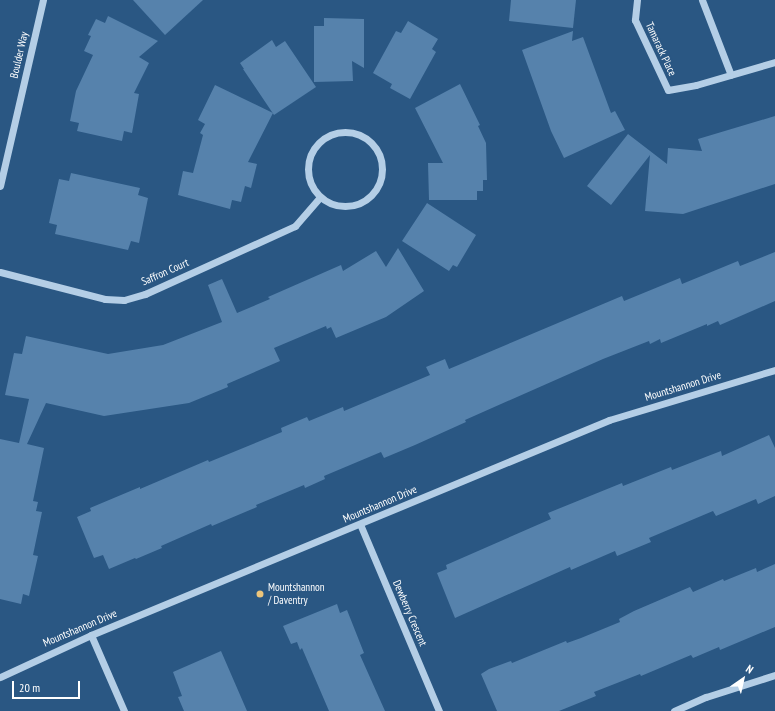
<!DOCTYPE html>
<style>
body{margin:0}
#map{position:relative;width:775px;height:711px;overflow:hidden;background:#2a5783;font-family:"PT Sans Narrow",sans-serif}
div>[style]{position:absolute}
.building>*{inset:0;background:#5682ac}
.minor>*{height:7px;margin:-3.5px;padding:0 3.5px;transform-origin:3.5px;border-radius:3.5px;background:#b4cee6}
.minor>.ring{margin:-3.5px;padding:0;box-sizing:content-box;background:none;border:7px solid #b4cee6;border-radius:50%}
.dots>*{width:11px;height:11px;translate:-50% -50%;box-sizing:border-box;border:2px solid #2a5783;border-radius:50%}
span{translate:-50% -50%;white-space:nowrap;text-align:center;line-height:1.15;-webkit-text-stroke:3.5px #2a5783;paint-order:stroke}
.street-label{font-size:11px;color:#fff}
.poi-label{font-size:11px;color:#fff}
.left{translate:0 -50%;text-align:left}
.north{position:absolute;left:723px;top:659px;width:40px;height:40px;-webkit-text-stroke:3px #2a5783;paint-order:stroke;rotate:34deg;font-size:11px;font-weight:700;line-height:16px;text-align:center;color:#fff}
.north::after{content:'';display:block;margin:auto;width:14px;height:18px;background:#fff;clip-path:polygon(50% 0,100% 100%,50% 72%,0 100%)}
.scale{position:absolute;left:12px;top:681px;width:68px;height:18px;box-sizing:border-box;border:2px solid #fff;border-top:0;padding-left:5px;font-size:12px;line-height:14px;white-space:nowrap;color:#fff;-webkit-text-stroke:3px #2a5783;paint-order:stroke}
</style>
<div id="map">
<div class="building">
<div style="clip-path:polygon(133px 0,203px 0,165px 35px)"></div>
<div style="clip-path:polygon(511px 0,576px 0,573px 28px,509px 21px)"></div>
<div style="clip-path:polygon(108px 16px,158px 41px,139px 57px,149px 63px,134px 93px,139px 94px,132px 133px,124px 131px,122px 141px,77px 131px,79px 123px,70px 121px,76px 91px,93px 55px,84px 51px,91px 36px,88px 35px,96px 19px,105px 23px)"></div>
<div style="clip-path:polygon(324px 18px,364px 19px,364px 68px,352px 61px,353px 81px,314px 82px,314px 26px,324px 26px)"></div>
<div style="clip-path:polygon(408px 21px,438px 39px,432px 49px,436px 52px,410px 99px,390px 88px,392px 84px,373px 73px,396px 31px,401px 33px)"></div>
<div style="clip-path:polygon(573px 31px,572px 41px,583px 37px,611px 113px,615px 111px,625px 130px,564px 158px,551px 131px,522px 50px)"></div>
<div style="clip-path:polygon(272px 40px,276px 47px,285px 41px,316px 87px,274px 115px,243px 69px,244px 69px,240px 63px)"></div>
<div style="clip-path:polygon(460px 84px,480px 125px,478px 126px,486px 143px,487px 180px,483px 180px,483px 191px,477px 191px,477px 200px,429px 200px,428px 163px,443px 163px,415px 108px)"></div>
<div style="clip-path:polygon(215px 85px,273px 113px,248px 162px,257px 164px,251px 188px,245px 186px,241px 202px,232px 200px,230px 209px,178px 195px,183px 171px,193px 173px,203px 135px,200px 133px,205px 124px,198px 120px)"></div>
<div style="clip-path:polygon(775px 116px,775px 184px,683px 214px,645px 211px,650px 155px,611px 205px,587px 186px,628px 134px,667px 164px,668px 148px,702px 151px,698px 139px)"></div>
<div style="clip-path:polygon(71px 173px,140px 188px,138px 195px,148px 198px,139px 243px,131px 241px,128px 250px,55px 234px,57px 225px,49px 223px,59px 179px,69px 181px)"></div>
<div style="clip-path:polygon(427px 203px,476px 235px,457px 267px,453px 265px,449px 271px,402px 241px)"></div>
<div style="clip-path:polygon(398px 248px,424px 291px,386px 317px,336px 338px,331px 327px,327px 329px,326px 326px,274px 348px,280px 361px,227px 384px,228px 387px,189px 403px,104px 416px,46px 403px,27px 444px,44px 448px,33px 501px,38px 502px,36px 511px,42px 512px,33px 555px,38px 556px,29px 596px,23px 594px,21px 604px,0 599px,0 439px,19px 443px,29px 399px,5px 395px,14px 353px,22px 354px,26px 336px,108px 354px,163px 345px,222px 322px,208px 285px,222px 279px,237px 313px,270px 299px,268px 297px,341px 265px,343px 271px,376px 251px,386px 267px)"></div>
<div style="clip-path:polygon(775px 252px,775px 301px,720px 325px,718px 321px,707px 326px,707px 324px,661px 343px,660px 339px,650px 344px,649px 341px,603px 359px,465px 420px,466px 422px,415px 445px,384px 458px,381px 452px,324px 476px,325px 479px,305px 488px,304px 485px,256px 505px,257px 507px,212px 526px,211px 524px,161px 546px,162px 548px,136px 559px,135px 558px,109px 569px,103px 555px,94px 558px,77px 517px,91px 511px,90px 508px,140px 487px,140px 489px,208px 460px,209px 462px,282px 432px,281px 428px,307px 417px,309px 421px,343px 407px,344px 411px,411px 383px,430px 375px,426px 367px,445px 359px,449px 369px,622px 296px,624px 301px,680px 278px,682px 284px,738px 261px,740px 266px)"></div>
<div style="clip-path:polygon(769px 435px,775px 448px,775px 496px,758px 504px,756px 499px,716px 516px,713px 511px,649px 538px,651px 542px,617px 556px,615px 551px,571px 570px,570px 567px,455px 618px,437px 573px,447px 569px,446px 565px,551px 519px,548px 513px,622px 483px,623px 486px,671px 467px,672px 470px,721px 451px,722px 456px)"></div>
<div style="clip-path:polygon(775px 564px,775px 627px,720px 650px,719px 647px,693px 658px,691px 655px,641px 676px,640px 674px,594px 692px,596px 696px,559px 711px,497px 711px,481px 674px,489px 669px,511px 661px,512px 663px,566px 641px,567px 643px,581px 638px,620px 622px,619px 619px,634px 611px,690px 587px,693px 592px,723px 579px,724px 581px,756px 568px,757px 572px)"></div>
<div style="clip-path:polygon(337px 604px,340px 613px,347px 610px,364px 653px,360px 655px,385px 711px,329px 711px,302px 648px,300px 650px,297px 642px,291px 644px,283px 626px)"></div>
<div style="clip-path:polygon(221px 651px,247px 711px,184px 711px,178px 697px,182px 696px,173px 672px)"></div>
</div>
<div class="minor">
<div style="left:637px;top:0;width:20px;rotate:96deg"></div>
<div style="left:635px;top:20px;width:77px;rotate:64.8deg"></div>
<div style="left:668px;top:90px;width:28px;rotate:-10deg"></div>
<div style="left:696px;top:85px;width:82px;rotate:-16.2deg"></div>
<div style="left:702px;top:0;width:80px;rotate:68.9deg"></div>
<div class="ring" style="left:308px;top:132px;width:67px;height:67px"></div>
<div style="left:0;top:186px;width:191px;rotate:-77deg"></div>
<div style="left:0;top:272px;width:108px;rotate:14.4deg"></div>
<div style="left:105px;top:299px;width:19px;rotate:3deg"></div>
<div style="left:124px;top:300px;width:22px;rotate:-16deg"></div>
<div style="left:145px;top:294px;width:165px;rotate:-24.4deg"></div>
<div style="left:295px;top:226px;width:38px;rotate:-49deg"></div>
<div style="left:360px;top:524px;width:203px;rotate:67.1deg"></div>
<div style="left:91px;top:635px;width:83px;rotate:66.5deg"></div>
<div style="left:0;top:677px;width:100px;rotate:-24.8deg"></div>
<div style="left:91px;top:635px;width:561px;rotate:-22.54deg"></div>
<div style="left:609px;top:420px;width:173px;rotate:-16.8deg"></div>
<div style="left:674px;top:711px;width:35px;rotate:-24deg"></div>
<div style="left:706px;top:697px;width:72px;rotate:-17.7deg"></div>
</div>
<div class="dots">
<div style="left:260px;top:594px;background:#edc57b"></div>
</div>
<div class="street-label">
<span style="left:661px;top:49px;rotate:65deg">Tamarack Place</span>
<span style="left:19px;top:55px;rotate:-77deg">Boulder Way</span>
<span style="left:165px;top:272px;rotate:-24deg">Saffron Court</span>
<span style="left:683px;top:386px;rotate:-17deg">Mountshannon Drive</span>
<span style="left:380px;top:504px;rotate:-23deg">Mountshannon Drive</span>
<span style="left:410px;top:613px;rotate:67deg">Dewberry Crescent</span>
<span style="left:80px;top:628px;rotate:-23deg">Mountshannon Drive</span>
</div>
<div class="poi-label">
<span class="left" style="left:268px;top:594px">Mountshannon<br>/ Daventry</span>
</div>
<div class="north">N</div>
<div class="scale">20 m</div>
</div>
